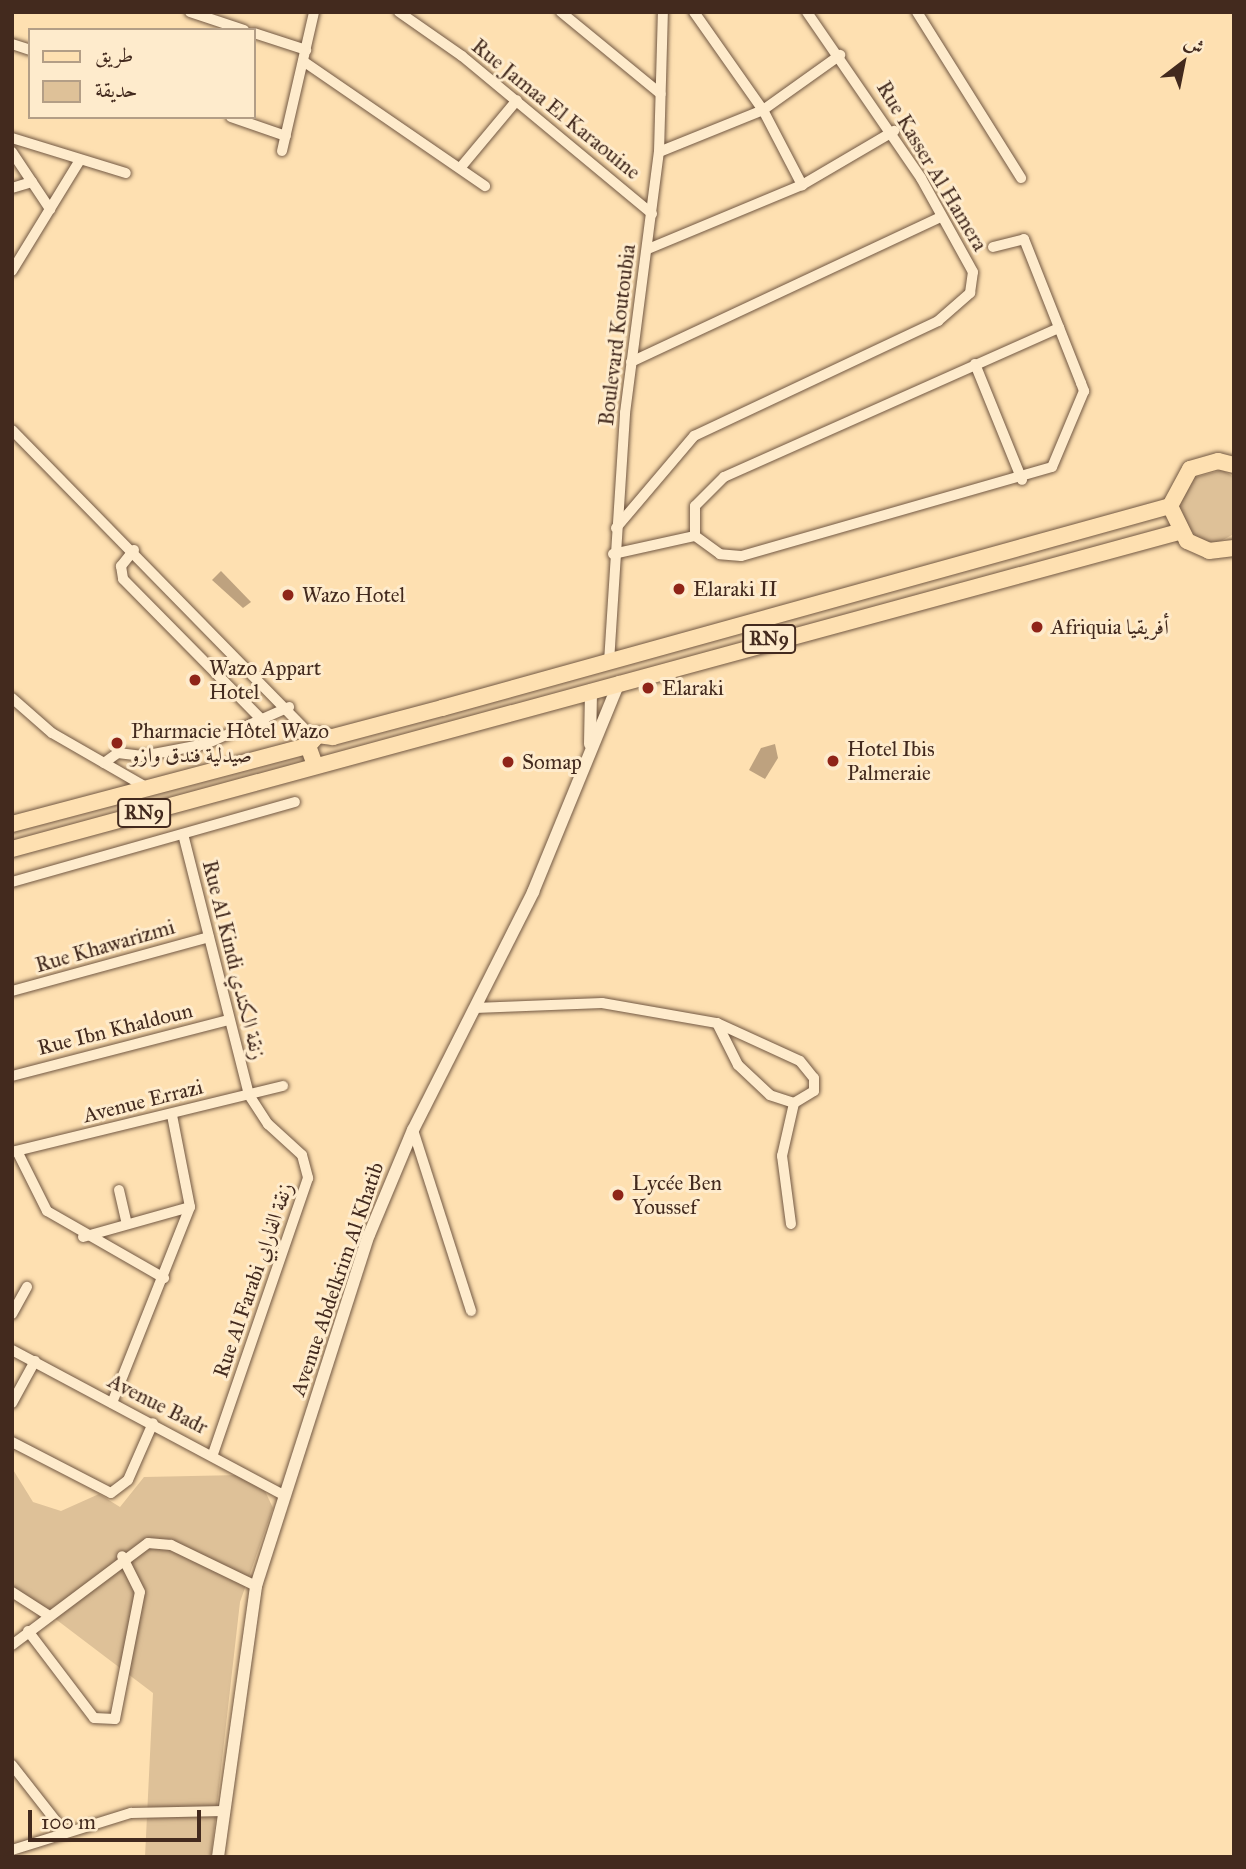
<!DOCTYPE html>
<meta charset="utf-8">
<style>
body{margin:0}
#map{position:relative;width:1246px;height:1869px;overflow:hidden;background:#fee0b1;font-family:"IM FELL Great Primer",Amiri,serif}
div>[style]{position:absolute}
.green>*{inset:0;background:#dec198}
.water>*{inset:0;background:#bea27f}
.roads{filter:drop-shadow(0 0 2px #725843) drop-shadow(0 0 2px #725843)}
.minor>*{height:10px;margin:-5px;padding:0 5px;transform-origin:5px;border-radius:5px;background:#feebcc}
.tertiary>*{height:12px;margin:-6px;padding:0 6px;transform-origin:6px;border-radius:6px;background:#feebcc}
.primary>*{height:16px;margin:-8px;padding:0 8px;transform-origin:8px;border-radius:8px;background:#fee0b1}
.dots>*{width:19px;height:19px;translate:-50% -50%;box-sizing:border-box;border:4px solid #feebcc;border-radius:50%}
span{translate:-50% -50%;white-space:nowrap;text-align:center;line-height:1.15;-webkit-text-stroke:6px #feebcc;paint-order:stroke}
.shield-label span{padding:2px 5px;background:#feebcc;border:2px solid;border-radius:5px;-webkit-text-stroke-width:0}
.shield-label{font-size:19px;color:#432a1e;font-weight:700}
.street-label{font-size:21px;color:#432a1e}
.poi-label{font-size:21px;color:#432a1e}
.left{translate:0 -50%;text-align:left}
.frame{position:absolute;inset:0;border:14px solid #432a1e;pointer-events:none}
.legend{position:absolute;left:28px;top:28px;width:228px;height:91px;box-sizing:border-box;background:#feebcc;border:2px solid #b39e86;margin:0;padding:9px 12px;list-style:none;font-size:21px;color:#432a1e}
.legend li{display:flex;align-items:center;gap:14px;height:35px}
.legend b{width:35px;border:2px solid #b39e86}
.north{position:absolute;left:1148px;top:28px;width:70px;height:70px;-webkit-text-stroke:5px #feebcc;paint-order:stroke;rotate:32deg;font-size:19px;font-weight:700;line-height:28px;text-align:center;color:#432a1e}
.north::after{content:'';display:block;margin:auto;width:24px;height:32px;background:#432a1e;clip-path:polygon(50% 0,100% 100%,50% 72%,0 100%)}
.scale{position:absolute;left:28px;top:1810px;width:173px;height:32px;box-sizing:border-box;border:4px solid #432a1e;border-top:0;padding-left:9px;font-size:21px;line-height:24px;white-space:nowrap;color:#432a1e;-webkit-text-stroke:5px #feebcc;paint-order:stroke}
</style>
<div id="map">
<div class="green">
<div style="clip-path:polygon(1222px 470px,1234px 477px,1234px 534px,1217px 543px,1200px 541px,1176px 513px,1186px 480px)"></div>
<div style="clip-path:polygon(12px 1468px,33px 1502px,61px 1511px,99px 1494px,120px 1507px,144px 1477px,240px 1475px,265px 1491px,273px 1508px,240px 1602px,211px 1857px,145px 1857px,153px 1693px,12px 1586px)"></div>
</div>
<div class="water">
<div style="clip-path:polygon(221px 571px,251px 602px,243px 608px,212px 580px)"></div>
<div style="clip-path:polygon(775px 744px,778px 758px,765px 779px,749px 770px,761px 748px)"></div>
</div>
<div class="roads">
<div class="minor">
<div style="left:190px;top:12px;width:57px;rotate:18.4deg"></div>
<div style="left:399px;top:12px;width:77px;rotate:34.9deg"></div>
<div style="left:462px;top:56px;width:247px;rotate:39.7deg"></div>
<div style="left:561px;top:12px;width:129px;rotate:39.4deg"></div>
<div style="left:694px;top:12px;width:120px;rotate:54.9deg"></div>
<div style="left:763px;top:110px;width:85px;rotate:62.5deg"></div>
<div style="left:917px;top:12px;width:196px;rotate:57.9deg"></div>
<div style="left:254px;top:33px;width:55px;rotate:18.1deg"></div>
<div style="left:12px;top:44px;width:19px;rotate:18deg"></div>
<div style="left:303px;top:61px;width:221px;rotate:34.5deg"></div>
<div style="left:231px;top:117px;width:58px;rotate:19.1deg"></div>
<div style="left:12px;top:138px;width:119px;rotate:17.1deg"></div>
<div style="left:282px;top:151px;width:143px;rotate:-77deg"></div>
<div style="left:12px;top:152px;width:69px;rotate:56.3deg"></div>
<div style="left:659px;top:152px;width:112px;rotate:-22deg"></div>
<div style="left:763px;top:110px;width:95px;rotate:-35.5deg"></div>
<div style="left:461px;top:167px;width:87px;rotate:-50.1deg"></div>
<div style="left:12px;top:188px;width:21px;rotate:-17deg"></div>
<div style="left:993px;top:247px;width:32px;rotate:-14deg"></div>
<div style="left:1024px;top:239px;width:155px;rotate:68.4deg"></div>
<div style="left:1081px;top:383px;width:9px;rotate:69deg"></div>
<div style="left:1084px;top:391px;width:82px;rotate:112.8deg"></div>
<div style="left:1052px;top:467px;width:323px;rotate:164deg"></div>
<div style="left:741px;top:556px;width:21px;rotate:-175deg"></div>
<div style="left:720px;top:554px;width:31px;rotate:-144deg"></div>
<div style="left:695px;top:536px;width:30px;rotate:-90deg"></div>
<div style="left:695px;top:506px;width:41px;rotate:-45deg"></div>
<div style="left:724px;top:477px;width:367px;rotate:-24deg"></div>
<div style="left:648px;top:249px;width:167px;rotate:-22.6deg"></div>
<div style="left:802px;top:185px;width:107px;rotate:-30.4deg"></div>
<div style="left:12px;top:271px;width:130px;rotate:-58.5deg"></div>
<div style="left:631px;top:362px;width:342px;rotate:-25.1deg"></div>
<div style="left:975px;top:364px;width:125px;rotate:67.9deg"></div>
<div style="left:12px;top:430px;width:430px;rotate:45.6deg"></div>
<div style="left:616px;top:528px;width:121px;rotate:-49.7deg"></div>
<div style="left:694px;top:436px;width:270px;rotate:-25.2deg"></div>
<div style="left:938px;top:321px;width:43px;rotate:-41.2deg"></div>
<div style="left:970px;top:293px;width:21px;rotate:-82deg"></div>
<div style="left:973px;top:272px;width:107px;rotate:-119deg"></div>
<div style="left:921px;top:178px;width:201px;rotate:-124.5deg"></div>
<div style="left:134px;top:550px;width:21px;rotate:129deg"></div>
<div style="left:121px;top:566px;width:13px;rotate:81deg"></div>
<div style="left:123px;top:579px;width:201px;rotate:45.4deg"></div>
<div style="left:613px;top:554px;width:84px;rotate:-12.4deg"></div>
<div style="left:609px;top:662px;width:250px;rotate:-86.3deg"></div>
<div style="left:625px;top:413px;width:263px;rotate:-82.6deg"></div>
<div style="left:659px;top:152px;width:140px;rotate:-88.4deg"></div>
<div style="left:12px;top:698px;width:53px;rotate:41.2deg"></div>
<div style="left:52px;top:733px;width:108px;rotate:29.9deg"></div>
<div style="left:104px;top:763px;width:17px;rotate:-36deg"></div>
<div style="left:118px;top:753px;width:25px;rotate:7deg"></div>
<div style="left:143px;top:756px;width:64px;rotate:-10.8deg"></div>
<div style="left:206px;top:744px;width:91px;rotate:-24deg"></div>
<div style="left:183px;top:834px;width:269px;rotate:75.8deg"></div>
<div style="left:249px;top:1095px;width:35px;rotate:57deg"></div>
<div style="left:268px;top:1124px;width:46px;rotate:42.4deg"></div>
<div style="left:302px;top:1155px;width:24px;rotate:75deg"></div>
<div style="left:308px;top:1178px;width:292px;rotate:109deg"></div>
<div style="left:12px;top:882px;width:294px;rotate:-15.8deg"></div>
<div style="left:12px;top:991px;width:204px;rotate:-15.3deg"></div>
<div style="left:475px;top:1008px;width:127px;rotate:-2.3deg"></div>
<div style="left:602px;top:1003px;width:117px;rotate:9.9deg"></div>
<div style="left:717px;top:1023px;width:91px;rotate:24.6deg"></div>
<div style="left:800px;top:1061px;width:22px;rotate:51deg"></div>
<div style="left:814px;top:1078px;width:13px;rotate:90deg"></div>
<div style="left:814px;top:1091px;width:23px;rotate:149deg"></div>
<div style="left:794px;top:1103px;width:25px;rotate:-162deg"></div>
<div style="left:770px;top:1095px;width:44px;rotate:-136.8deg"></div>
<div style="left:738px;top:1065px;width:47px;rotate:-116.6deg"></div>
<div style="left:12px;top:1076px;width:223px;rotate:-14.5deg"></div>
<div style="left:413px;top:1130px;width:190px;rotate:72.2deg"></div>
<div style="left:17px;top:1151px;width:67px;rotate:63.4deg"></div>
<div style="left:47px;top:1211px;width:135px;rotate:29.8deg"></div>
<div style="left:12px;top:1152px;width:279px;rotate:-13.7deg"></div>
<div style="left:119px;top:1190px;width:35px;rotate:77deg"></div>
<div style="left:791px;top:1224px;width:69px;rotate:-97.5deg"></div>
<div style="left:782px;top:1156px;width:54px;rotate:-77.2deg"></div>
<div style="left:83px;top:1237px;width:111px;rotate:-15.7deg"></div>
<div style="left:12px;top:1314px;width:31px;rotate:-61deg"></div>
<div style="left:12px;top:1350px;width:308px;rotate:28.1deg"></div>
<div style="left:12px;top:1403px;width:48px;rotate:-61.3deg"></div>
<div style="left:112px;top:1403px;width:211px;rotate:-68.3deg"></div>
<div style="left:190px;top:1207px;width:94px;rotate:-101.1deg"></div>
<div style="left:12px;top:1442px;width:111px;rotate:27.3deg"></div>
<div style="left:111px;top:1493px;width:21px;rotate:-37deg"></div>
<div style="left:128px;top:1480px;width:62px;rotate:-66.3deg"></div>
<div style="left:12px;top:1592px;width:43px;rotate:32.6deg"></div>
<div style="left:28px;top:1631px;width:109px;rotate:52.8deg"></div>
<div style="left:94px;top:1718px;width:21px;rotate:3deg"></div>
<div style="left:115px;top:1719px;width:129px;rotate:-78.9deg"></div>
<div style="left:140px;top:1592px;width:40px;rotate:-116.6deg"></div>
<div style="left:12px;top:1645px;width:170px;rotate:-36.9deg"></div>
<div style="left:148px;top:1543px;width:23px;rotate:5deg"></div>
<div style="left:171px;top:1545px;width:94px;rotate:25.8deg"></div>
<div style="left:12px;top:1765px;width:83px;rotate:51.9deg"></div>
<div style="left:12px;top:1850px;width:125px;rotate:-17.3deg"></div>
<div style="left:131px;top:1813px;width:93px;rotate:-1.2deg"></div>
</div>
<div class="tertiary">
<div style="left:590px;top:744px;width:54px;rotate:-88.9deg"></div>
<div style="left:218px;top:1857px;width:274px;rotate:-82deg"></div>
<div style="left:256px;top:1586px;width:369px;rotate:-72.2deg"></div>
<div style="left:369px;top:1235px;width:114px;rotate:-67.3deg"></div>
<div style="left:413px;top:1130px;width:267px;rotate:-63.2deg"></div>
<div style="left:533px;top:892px;width:227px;rotate:-67.7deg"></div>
</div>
<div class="primary">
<div style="left:1234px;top:465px;width:16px;rotate:-166deg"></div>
<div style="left:1218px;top:461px;width:29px;rotate:164deg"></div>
<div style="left:1190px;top:469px;width:42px;rotate:118.4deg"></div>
<div style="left:1170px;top:506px;width:39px;rotate:64deg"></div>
<div style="left:1187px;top:541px;width:24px;rotate:24deg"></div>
<div style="left:1209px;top:551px;width:25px;rotate:-7deg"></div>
<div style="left:315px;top:765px;width:20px;rotate:-110deg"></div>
<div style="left:308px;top:746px;width:15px;rotate:-48deg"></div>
<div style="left:318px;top:735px;width:15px;rotate:8deg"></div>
<div style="left:333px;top:737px;width:113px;rotate:-14.9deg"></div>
<div style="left:442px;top:708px;width:756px;rotate:-15.51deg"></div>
<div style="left:12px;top:824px;width:306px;rotate:-14.8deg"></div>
<div style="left:12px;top:849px;width:1209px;rotate:-15.2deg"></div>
</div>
</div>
<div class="dots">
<div style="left:679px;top:589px;background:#8f2418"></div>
<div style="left:288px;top:595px;background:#8f2418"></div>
<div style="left:1037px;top:627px;background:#8f2418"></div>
<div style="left:195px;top:680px;background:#8f2418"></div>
<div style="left:648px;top:688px;background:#8f2418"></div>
<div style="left:117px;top:743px;background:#8f2418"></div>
<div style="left:833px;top:761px;background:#8f2418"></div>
<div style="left:508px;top:762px;background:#8f2418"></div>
<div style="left:618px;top:1195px;background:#8f2418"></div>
</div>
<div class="shield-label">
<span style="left:769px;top:639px">RN9</span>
<span style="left:144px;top:813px">RN9</span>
</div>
<div class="street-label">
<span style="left:556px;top:109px;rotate:39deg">Rue Jamaa El Karaouine</span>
<span style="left:932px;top:166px;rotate:59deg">Rue Kasser Al Hamera</span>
<span style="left:617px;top:335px;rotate:-83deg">Boulevard Koutoubia</span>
<span style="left:105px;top:946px;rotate:-16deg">Rue Khawarizmi</span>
<span style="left:234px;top:960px;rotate:76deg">Rue Al Kindi زنقة الكندي</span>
<span style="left:115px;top:1029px;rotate:-14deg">Rue Ibn Khaldoun</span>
<span style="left:143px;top:1101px;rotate:-14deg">Avenue Errazi</span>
<span style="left:337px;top:1279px;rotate:-71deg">Avenue Abdelkrim Al Khatib</span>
<span style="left:253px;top:1280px;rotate:-71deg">Rue Al Farabi زنقة الفارابي</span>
<span style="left:158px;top:1404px;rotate:27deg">Avenue Badr</span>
</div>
<div class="poi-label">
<span class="left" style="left:693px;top:589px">Elaraki II</span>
<span class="left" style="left:302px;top:595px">Wazo Hotel</span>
<span class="left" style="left:1051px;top:627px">Afriquia أفريقيا</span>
<span class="left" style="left:209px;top:680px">Wazo Appart<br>Hotel</span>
<span class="left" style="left:662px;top:688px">Elaraki</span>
<span class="left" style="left:131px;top:743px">Pharmacie Hôtel Wazo<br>صيدلية فندق وازو</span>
<span class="left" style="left:847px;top:761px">Hotel Ibis<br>Palmeraie</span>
<span class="left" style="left:522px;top:762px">Somap</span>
<span class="left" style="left:632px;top:1195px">Lycée Ben<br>Youssef</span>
</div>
<div class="frame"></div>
<ul class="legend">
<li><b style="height:9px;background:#fee0b1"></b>طريق</li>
<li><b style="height:19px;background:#dec198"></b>حديقة</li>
</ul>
<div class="north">ش</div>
<div class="scale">100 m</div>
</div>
